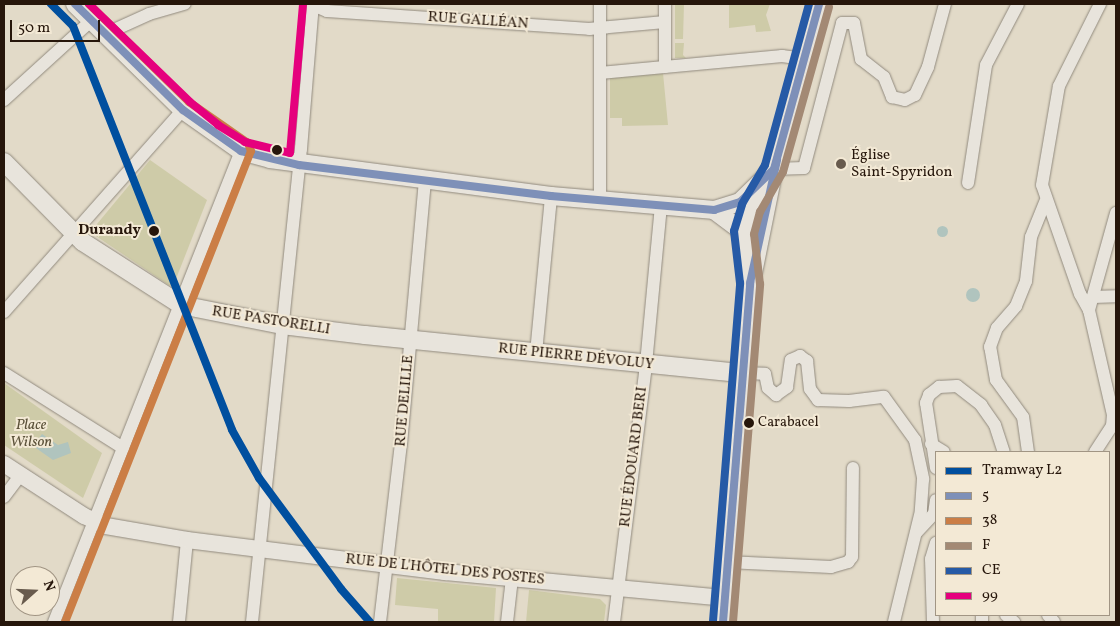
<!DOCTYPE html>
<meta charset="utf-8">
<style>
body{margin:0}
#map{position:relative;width:1120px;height:626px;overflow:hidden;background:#e2dac8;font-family:Vollkorn,serif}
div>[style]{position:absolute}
.green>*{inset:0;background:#cecba8}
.water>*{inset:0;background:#b0c4be}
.round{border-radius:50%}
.roads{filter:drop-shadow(0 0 1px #918a7e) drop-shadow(0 0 1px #918a7e)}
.minor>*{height:12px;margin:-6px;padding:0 6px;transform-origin:6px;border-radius:6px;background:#e8e4dc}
.tertiary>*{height:16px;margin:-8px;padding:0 8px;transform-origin:8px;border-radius:8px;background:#e8e4dc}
.secondary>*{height:18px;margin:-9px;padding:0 9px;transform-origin:9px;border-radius:9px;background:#e8e4dc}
.bus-1>*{height:8px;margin:-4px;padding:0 4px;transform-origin:4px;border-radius:4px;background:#7e90b8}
.bus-2>*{height:8px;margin:-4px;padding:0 4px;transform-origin:4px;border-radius:4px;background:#cb7e46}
.bus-3>*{height:8px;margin:-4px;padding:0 4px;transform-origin:4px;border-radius:4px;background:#a38974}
.bus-4>*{height:8px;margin:-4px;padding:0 4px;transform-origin:4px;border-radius:4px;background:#265aa6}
.bus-5>*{height:8px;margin:-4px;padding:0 4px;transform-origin:4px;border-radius:4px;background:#e5007d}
.tram-1>*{height:8px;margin:-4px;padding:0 4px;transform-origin:4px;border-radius:4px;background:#004f9f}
.dots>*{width:14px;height:14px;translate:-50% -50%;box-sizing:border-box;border:2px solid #f3e9d5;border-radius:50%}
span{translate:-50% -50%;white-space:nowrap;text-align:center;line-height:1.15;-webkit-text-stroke:4px #f3e9d5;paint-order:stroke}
.bus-label{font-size:14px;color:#26160b}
.left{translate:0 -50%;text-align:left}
.street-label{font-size:15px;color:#26160b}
.poi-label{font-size:15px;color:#26160b}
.stop-label{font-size:15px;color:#26160b;font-weight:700}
.right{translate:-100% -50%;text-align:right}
.park-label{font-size:15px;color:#5b5139;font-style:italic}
.frame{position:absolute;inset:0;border:5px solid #26160b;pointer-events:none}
.legend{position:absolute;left:935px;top:451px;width:175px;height:165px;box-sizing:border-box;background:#f3e9d5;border:1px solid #a19584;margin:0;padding:6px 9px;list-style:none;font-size:15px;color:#26160b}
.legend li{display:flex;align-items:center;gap:10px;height:25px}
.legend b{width:25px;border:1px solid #a19584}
.north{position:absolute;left:10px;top:566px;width:50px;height:50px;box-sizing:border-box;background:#f3e9d5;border:1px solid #a19584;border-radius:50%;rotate:70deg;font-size:14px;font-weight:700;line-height:20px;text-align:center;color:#26160b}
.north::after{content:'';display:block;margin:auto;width:18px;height:22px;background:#685b4d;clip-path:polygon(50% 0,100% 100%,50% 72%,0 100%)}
.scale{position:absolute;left:10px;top:20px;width:90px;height:22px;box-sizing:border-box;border:2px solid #26160b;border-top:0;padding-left:6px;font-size:15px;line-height:18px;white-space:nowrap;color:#26160b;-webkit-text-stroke:4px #f3e9d5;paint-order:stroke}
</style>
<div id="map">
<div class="green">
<div style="clip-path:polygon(675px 4px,684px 4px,683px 39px,675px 39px)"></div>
<div style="clip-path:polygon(729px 4px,770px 4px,766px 15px,771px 31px,756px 32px,755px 25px,729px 28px)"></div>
<div style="clip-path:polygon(675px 43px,684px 43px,683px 55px,686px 58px,675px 58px)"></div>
<div style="clip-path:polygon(663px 73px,668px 125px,622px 126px,622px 118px,610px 118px,610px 78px)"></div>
<div style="clip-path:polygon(150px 160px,207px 200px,174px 284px,170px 286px,93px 234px,92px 230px)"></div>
<div style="clip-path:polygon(4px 383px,102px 453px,83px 498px,4px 445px)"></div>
<div style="clip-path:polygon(397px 578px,496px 588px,494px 622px,438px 622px,438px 609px,395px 605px)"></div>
<div style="clip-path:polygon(529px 590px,600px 599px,606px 605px,604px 622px,526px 622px)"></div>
</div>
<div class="water">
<div class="round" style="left:936.5px;top:225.5px;width:11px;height:11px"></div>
<div class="round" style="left:966px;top:288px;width:14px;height:14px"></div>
<div style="clip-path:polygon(42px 434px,58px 445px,68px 442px,71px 453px,53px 460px,33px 446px)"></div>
</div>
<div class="roads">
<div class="minor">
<div style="left:600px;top:4px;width:196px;rotate:90deg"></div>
<div style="left:313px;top:5px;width:15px;rotate:23deg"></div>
<div style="left:327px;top:11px;width:263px;rotate:3.9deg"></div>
<div style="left:589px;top:29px;width:76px;rotate:-5.3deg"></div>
<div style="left:105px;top:34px;width:48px;rotate:-24.4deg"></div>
<div style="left:149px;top:14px;width:37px;rotate:-16deg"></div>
<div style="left:665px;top:67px;width:63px;rotate:-90deg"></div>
<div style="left:600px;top:73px;width:183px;rotate:-5.3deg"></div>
<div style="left:782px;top:56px;width:22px;rotate:8deg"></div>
<div style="left:4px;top:100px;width:119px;rotate:-42.3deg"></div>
<div style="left:774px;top:169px;width:30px;rotate:-2deg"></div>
<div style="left:804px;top:168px;width:150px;rotate:-75.3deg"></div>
<div style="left:842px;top:23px;width:12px"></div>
<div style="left:854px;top:23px;width:37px;rotate:79deg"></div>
<div style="left:861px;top:59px;width:29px;rotate:38deg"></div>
<div style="left:884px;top:77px;width:22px;rotate:68deg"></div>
<div style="left:892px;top:97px;width:13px;rotate:13deg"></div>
<div style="left:905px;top:100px;width:11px;rotate:-27deg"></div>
<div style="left:915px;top:95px;width:31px;rotate:-65deg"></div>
<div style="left:928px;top:67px;width:65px;rotate:-74.9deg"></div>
<div style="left:968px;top:183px;width:119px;rotate:-81.3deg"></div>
<div style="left:986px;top:65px;width:69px;rotate:-62.3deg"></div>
<div style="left:1093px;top:297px;width:23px;rotate:-2deg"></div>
<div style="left:1089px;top:310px;width:101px;rotate:-74.4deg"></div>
<div style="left:4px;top:312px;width:270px;rotate:-48.5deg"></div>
<div style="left:536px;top:353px;width:158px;rotate:-84.5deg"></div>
<div style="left:4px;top:373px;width:141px;rotate:32.2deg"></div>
<div style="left:742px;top:373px;width:23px;rotate:2deg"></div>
<div style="left:765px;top:374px;width:14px;rotate:78deg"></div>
<div style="left:768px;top:388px;width:11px;rotate:41deg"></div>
<div style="left:776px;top:395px;width:14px;rotate:-36deg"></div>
<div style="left:787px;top:387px;width:27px;rotate:-82deg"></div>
<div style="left:791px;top:360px;width:10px;rotate:-24deg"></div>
<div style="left:800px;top:356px;width:9px;rotate:36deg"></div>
<div style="left:807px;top:361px;width:28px;rotate:84deg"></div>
<div style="left:810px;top:389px;width:14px;rotate:54deg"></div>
<div style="left:818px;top:400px;width:31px;rotate:2deg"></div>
<div style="left:849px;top:401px;width:35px;rotate:-7deg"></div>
<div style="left:884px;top:397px;width:53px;rotate:54.2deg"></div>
<div style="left:915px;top:440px;width:40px;rotate:78deg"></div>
<div style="left:923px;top:479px;width:32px;rotate:94deg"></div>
<div style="left:921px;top:511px;width:114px;rotate:103.7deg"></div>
<div style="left:931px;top:444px;width:15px;rotate:32deg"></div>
<div style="left:1028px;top:452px;width:35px;rotate:-98deg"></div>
<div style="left:1023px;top:417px;width:46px;rotate:-126.1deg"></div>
<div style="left:996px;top:380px;width:34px;rotate:-100deg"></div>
<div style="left:990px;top:347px;width:20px;rotate:-70deg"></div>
<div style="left:997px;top:328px;width:29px;rotate:-49deg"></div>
<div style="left:1016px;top:306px;width:27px;rotate:-68deg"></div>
<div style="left:1026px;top:281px;width:44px;rotate:-83.5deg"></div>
<div style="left:1031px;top:237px;width:38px;rotate:-68deg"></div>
<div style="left:1095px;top:452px;width:31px;rotate:-57deg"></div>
<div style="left:1112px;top:426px;width:11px;rotate:-85deg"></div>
<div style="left:1113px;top:415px;width:108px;rotate:-102.9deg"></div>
<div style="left:1089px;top:310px;width:18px;rotate:-119deg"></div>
<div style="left:1080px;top:294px;width:115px;rotate:-109.2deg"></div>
<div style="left:1042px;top:185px;width:100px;rotate:-80.3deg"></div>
<div style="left:1059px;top:86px;width:92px;rotate:-63.4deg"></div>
<div style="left:936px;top:468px;width:66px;rotate:-98.7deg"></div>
<div style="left:926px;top:403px;width:9px;rotate:-69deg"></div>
<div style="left:929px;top:395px;width:13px;rotate:-39deg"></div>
<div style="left:939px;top:387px;width:18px;rotate:-3deg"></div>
<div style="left:957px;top:386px;width:31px;rotate:38deg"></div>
<div style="left:981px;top:405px;width:24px;rotate:55deg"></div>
<div style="left:995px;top:425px;width:28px;rotate:72deg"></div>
<div style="left:4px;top:497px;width:26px;rotate:-53deg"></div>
<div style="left:917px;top:532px;width:25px;rotate:-47deg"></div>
<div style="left:934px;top:514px;width:14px;rotate:-82deg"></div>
<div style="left:727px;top:562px;width:104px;rotate:2.8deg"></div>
<div style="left:831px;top:567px;width:18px;rotate:-16deg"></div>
<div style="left:848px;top:562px;width:6px;rotate:-51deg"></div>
<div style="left:852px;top:557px;width:89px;rotate:-89.4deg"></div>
<div style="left:982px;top:615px;width:7px;rotate:90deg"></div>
<div style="left:1006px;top:615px;width:11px;rotate:41deg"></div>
<div style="left:1048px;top:615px;width:9px;rotate:49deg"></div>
<div style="left:54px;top:622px;width:507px;rotate:-68.35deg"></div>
<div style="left:179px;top:622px;width:82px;rotate:-84.4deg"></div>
<div style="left:252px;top:622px;width:476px;rotate:-84.1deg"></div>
<div style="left:301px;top:149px;width:145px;rotate:-85.3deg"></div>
<div style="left:380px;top:622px;width:179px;rotate:-83.3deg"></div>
<div style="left:401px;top:444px;width:266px;rotate:-84.8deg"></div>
<div style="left:507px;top:622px;width:44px;rotate:-83.5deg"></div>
<div style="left:614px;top:622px;width:260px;rotate:-82.9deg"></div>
<div style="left:646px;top:364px;width:160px;rotate:-84.6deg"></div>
<div style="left:933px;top:622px;width:63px;rotate:-91.8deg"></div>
<div style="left:931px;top:559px;width:17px;rotate:-73deg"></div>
</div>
<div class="tertiary">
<div style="left:4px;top:464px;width:95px;rotate:33deg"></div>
<div style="left:84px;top:516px;width:24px;rotate:24deg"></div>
<div style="left:106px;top:526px;width:82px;rotate:9.8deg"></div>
<div style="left:187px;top:540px;width:260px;rotate:7.1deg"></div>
<div style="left:445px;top:572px;width:280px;rotate:5.3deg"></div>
</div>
<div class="secondary">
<div style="left:75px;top:4px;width:151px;rotate:44.5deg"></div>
<div style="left:183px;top:110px;width:71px;rotate:35.3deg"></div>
<div style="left:241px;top:151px;width:30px;rotate:15deg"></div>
<div style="left:270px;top:159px;width:283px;rotate:7.5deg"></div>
<div style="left:551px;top:196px;width:164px;rotate:4.9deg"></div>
<div style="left:714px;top:210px;width:27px;rotate:-17deg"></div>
<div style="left:740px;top:202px;width:47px;rotate:-44.1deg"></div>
<div style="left:4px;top:162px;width:112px;rotate:45.4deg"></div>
<div style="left:83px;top:242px;width:117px;rotate:32.7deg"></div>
<div style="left:181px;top:305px;width:103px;rotate:11.2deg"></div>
<div style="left:282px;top:325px;width:84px;rotate:6.9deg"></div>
<div style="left:365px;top:335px;width:379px;rotate:5.8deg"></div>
<div style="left:714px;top:210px;width:38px;rotate:37deg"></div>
<div style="left:753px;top:273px;width:106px;rotate:-78.6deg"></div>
<div style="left:774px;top:169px;width:171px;rotate:-74.7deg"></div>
<div style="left:723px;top:622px;width:340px;rotate:-85.4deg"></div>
<div style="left:750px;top:283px;width:50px;rotate:-96.8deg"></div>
<div style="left:744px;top:233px;width:26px;rotate:-74deg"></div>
<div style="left:751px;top:208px;width:23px;rotate:-61deg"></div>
</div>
</div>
<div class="bus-1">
<div style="left:75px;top:4px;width:151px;rotate:44.5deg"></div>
<div style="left:183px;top:110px;width:71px;rotate:35.3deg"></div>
<div style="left:241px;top:151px;width:60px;rotate:13.6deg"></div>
<div style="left:299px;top:165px;width:254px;rotate:7deg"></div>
<div style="left:551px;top:196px;width:164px;rotate:4.9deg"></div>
<div style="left:714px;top:210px;width:27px;rotate:-17deg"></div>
<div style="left:740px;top:202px;width:47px;rotate:-44.1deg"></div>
<div style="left:774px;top:169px;width:171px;rotate:-74.7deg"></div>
<div style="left:723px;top:622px;width:340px;rotate:-85.4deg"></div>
<div style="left:750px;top:283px;width:126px;rotate:-77.6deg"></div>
</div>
<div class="bus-2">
<div style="left:65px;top:622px;width:506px;rotate:-68.45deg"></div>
<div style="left:251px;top:151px;width:9px;rotate:-111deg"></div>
<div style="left:248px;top:143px;width:72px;rotate:-145.2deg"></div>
<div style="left:189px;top:102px;width:140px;rotate:-135.6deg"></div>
</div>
<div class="bus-3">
<div style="left:733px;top:622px;width:339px;rotate:-85.4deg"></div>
<div style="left:760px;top:284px;width:50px;rotate:-96.8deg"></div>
<div style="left:754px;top:234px;width:23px;rotate:-75deg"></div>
<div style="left:760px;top:212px;width:46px;rotate:-60.1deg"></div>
<div style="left:783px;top:172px;width:171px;rotate:-74.4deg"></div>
</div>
<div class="bus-4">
<div style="left:713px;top:621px;width:339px;rotate:-85.4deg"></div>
<div style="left:740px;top:283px;width:52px;rotate:-96.6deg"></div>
<div style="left:734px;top:231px;width:28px;rotate:-73deg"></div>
<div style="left:742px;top:204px;width:45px;rotate:-59.5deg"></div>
<div style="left:765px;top:165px;width:167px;rotate:-74.7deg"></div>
</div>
<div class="bus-5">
<div style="left:89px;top:4px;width:141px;rotate:44.1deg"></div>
<div style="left:190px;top:102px;width:36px;rotate:39deg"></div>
<div style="left:218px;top:125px;width:32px;rotate:32deg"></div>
<div style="left:245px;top:142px;width:46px;rotate:13.7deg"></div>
<div style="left:290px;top:153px;width:150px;rotate:-85deg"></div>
</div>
<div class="tram-1">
<div style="left:51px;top:4px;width:31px;rotate:45deg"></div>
<div style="left:73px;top:26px;width:434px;rotate:68.5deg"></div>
<div style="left:232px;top:430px;width:55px;rotate:60.6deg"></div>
<div style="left:259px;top:478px;width:138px;rotate:53.5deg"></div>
<div style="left:341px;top:589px;width:44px;rotate:48.7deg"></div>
</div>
<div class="dots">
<div style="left:277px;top:150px;background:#26160b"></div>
<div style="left:841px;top:164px;background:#685b4d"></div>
<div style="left:154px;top:231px;background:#26160b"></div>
<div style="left:749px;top:423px;background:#26160b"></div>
</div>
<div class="bus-label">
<span class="left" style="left:758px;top:423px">Carabacel</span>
</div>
<div class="street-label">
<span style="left:478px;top:21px;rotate:4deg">RUE GALLÉAN</span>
<span style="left:271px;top:321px;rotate:9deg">RUE PASTORELLI</span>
<span style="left:576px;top:357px;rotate:6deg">RUE PIERRE DÉVOLUY</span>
<span style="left:405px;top:401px;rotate:-85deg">RUE DELILLE</span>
<span style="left:634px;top:457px;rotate:-83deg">RUE ÉDOUARD BERI</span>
<span style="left:445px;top:570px;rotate:6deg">RUE DE L'HÔTEL DES POSTES</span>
</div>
<div class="poi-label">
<span class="left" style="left:851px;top:164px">Église<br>Saint-Spyridon</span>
</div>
<div class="stop-label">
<span class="right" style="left:141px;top:231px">Durandy</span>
</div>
<div class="park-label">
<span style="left:31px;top:434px">Place<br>Wilson</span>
</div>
<div class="frame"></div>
<ul class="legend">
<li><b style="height:6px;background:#004f9f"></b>Tramway L2</li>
<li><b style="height:6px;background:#7e90b8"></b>5</li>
<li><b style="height:6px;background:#cb7e46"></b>38</li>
<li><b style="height:6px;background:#a38974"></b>F</li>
<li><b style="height:6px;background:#265aa6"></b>CE</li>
<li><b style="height:6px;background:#e5007d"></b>99</li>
</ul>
<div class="north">N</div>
<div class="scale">50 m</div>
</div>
